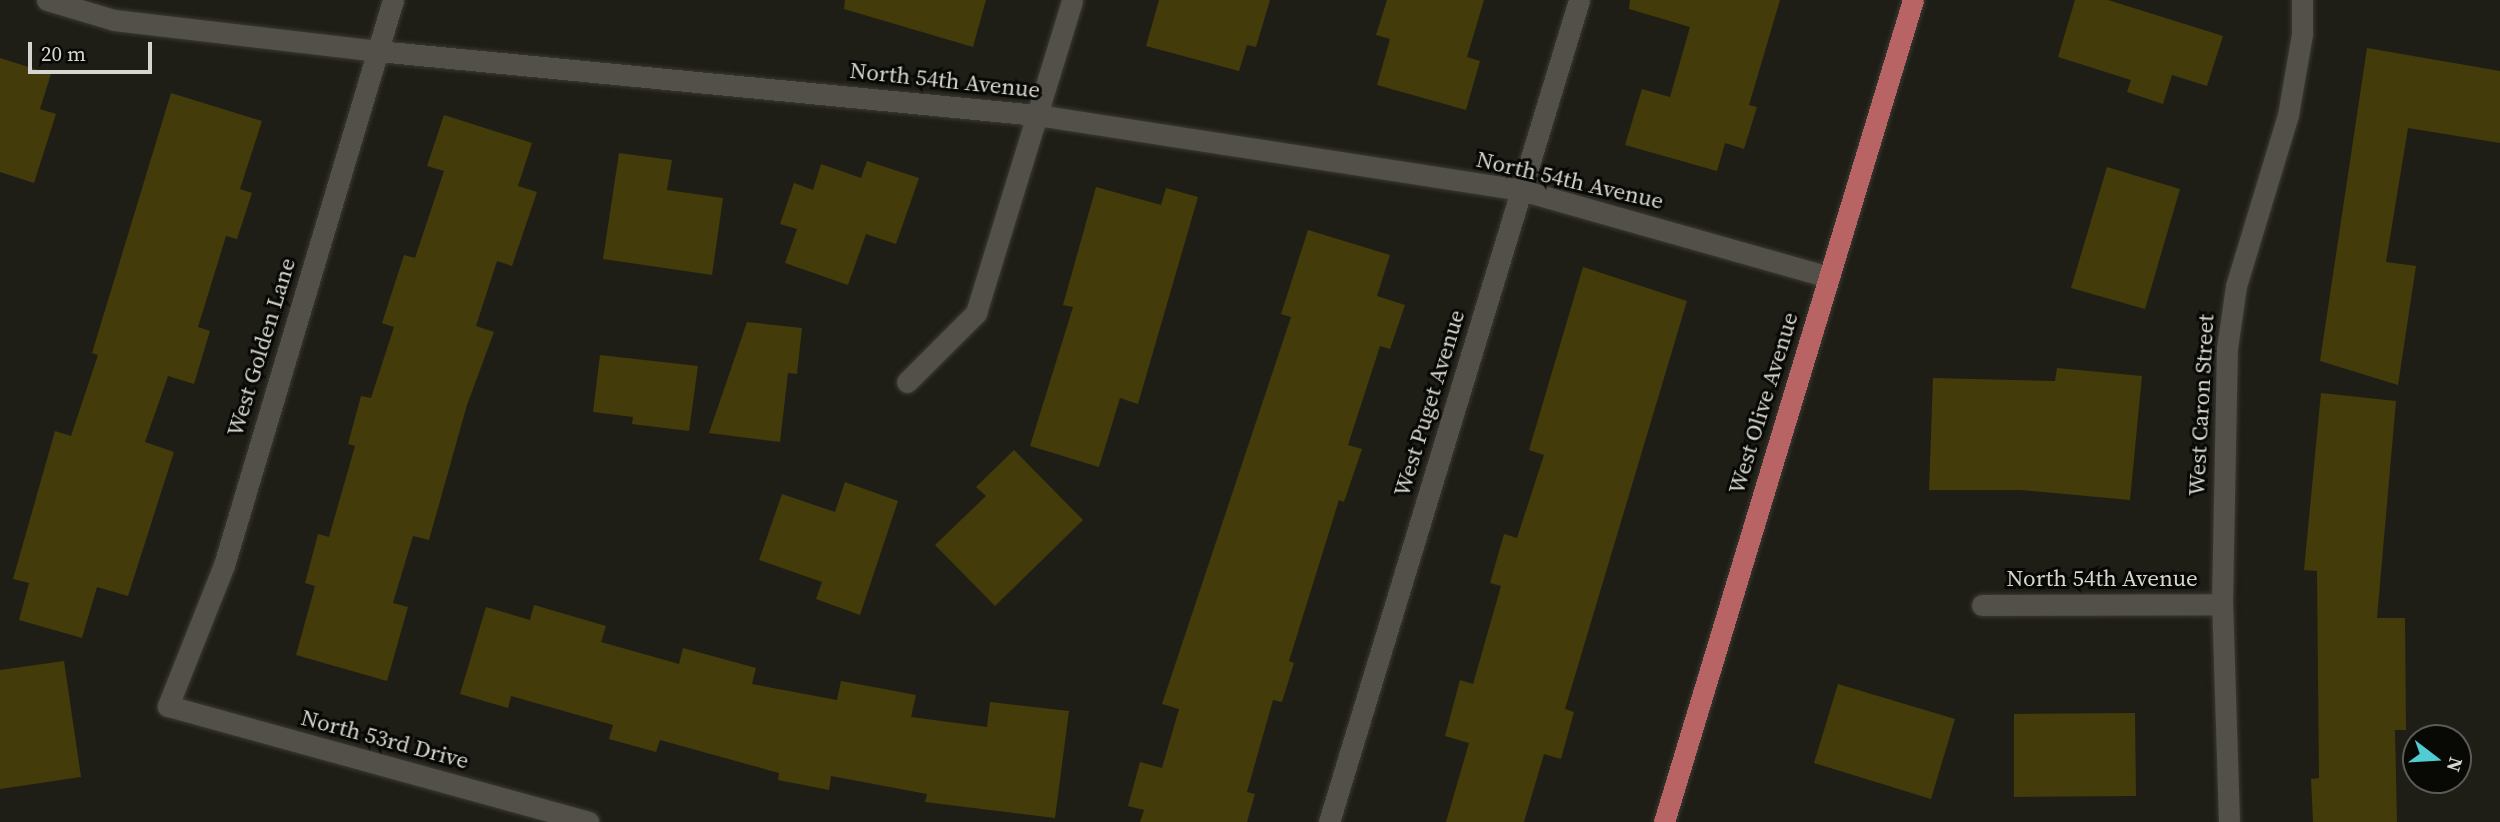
<!DOCTYPE html>
<style>
body{margin:0}
#map{position:relative;width:2500px;height:822px;overflow:hidden;background:#1f1e16;font-family:"Source Serif 4",serif}
div>[style]{position:absolute}
.building>*{inset:0;background:#433b09}
.roads{filter:drop-shadow(0 0 2px #3a3934) drop-shadow(0 0 2px #3a3934)}
.minor>*{height:21px;margin:-10.5px;padding:0 10.5px;transform-origin:10.5px;border-radius:10.5px;background:#525048}
.major>*{height:21px;margin:-10.5px;padding:0 10.5px;transform-origin:10.5px;border-radius:10.5px;background:#b86464}
span{translate:-50% -50%;white-space:nowrap;text-align:center;line-height:1.15;-webkit-text-stroke:6px #080805;paint-order:stroke}
.street-label{font-size:23px;color:#d6d5d0}
.north{position:absolute;left:2402px;top:724px;width:70px;height:70px;box-sizing:border-box;background:#080805;border:2px solid #5a5a56;border-radius:50%;rotate:107deg;font-size:19px;font-weight:700;line-height:28px;text-align:center;color:#d6d5d0}
.north::after{content:'';display:block;margin:auto;width:24px;height:32px;background:#51ccd2;clip-path:polygon(50% 0,100% 100%,50% 72%,0 100%)}
.scale{position:absolute;left:28px;top:42px;width:124px;height:32px;box-sizing:border-box;border:4px solid #d6d5d0;border-top:0;padding-left:9px;font-size:21px;line-height:24px;white-space:nowrap;color:#d6d5d0;-webkit-text-stroke:5px #080805;paint-order:stroke}
</style>
<div id="map">
<div class="building">
<div style="clip-path:polygon(845px 0,986px 0,973px 47px,844px 9px)"></div>
<div style="clip-path:polygon(1159px 0,1270px 0,1256px 47px,1247px 45px,1239px 71px,1146px 46px)"></div>
<div style="clip-path:polygon(1387px 0,1484px 0,1467px 57px,1480px 61px,1466px 110px,1377px 85px,1390px 39px,1376px 35px)"></div>
<div style="clip-path:polygon(1630px 0,1780px 0,1749px 105px,1757px 107px,1744px 149px,1725px 143px,1717px 171px,1625px 145px,1642px 89px,1670px 97px,1690px 27px,1629px 9px)"></div>
<div style="clip-path:polygon(2075px 0,2108px 0,2223px 36px,2207px 86px,2172px 75px,2163px 104px,2127px 92px,2131px 80px,2058px 57px)"></div>
<div style="clip-path:polygon(2367px 48px,2500px 71px,2500px 143px,2408px 128px,2386px 262px,2416px 266px,2398px 385px,2320px 361px)"></div>
<div style="clip-path:polygon(0 58px,51px 74px,40px 109px,56px 114px,34px 183px,0 172px)"></div>
<div style="clip-path:polygon(171px 93px,262px 121px,240px 189px,252px 193px,237px 239px,226px 236px,198px 327px,210px 331px,194px 384px,168px 376px,145px 442px,174px 452px,128px 596px,97px 587px,82px 638px,19px 620px,29px 583px,13px 579px,55px 431px,71px 436px,98px 355px,92px 353px)"></div>
<div style="clip-path:polygon(444px 115px,532px 143px,518px 186px,537px 192px,512px 266px,497px 261px,476px 326px,494px 332px,467px 405px,429px 540px,413px 536px,393px 603px,408px 607px,387px 681px,296px 655px,315px 586px,305px 583px,318px 534px,329px 537px,355px 446px,348px 444px,361px 396px,371px 398px,394px 327px,382px 323px,404px 255px,415px 258px,444px 171px,427px 166px)"></div>
<div style="clip-path:polygon(619px 153px,672px 160px,667px 190px,723px 198px,712px 275px,603px 259px)"></div>
<div style="clip-path:polygon(867px 161px,919px 178px,896px 244px,866px 234px,848px 285px,785px 263px,797px 229px,780px 224px,794px 183px,813px 190px,821px 164px,861px 178px)"></div>
<div style="clip-path:polygon(2107px 167px,2180px 189px,2145px 309px,2071px 288px)"></div>
<div style="clip-path:polygon(1096px 187px,1161px 205px,1166px 188px,1198px 197px,1138px 404px,1120px 398px,1099px 467px,1030px 446px,1073px 307px,1063px 305px)"></div>
<div style="clip-path:polygon(1308px 230px,1390px 255px,1377px 296px,1405px 305px,1390px 349px,1380px 346px,1348px 445px,1362px 449px,1344px 502px,1339px 500px,1289px 661px,1294px 663px,1282px 702px,1273px 700px,1247px 792px,1255px 794px,1247px 822px,1140px 822px,1144px 810px,1128px 806px,1140px 762px,1162px 768px,1179px 709px,1162px 704px,1291px 317px,1281px 314px)"></div>
<div style="clip-path:polygon(1583px 267px,1687px 301px,1565px 709px,1574px 712px,1561px 759px,1544px 754px,1524px 822px,1446px 822px,1469px 743px,1445px 736px,1460px 680px,1473px 684px,1501px 586px,1490px 583px,1504px 534px,1517px 538px,1544px 455px,1529px 450px)"></div>
<div style="clip-path:polygon(747px 322px,802px 328px,797px 374px,788px 373px,780px 442px,709px 433px)"></div>
<div style="clip-path:polygon(600px 355px,698px 366px,689px 431px,632px 424px,633px 417px,593px 412px)"></div>
<div style="clip-path:polygon(2057px 368px,2142px 376px,2130px 500px,2020px 490px,1929px 490px,1933px 378px,2055px 381px)"></div>
<div style="clip-path:polygon(2321px 393px,2396px 401px,2377px 618px,2405px 618px,2406px 730px,2395px 730px,2397px 822px,2313px 822px,2311px 779px,2319px 778px,2317px 571px,2304px 570px)"></div>
<div style="clip-path:polygon(1014px 450px,1083px 520px,995px 606px,935px 545px,986px 496px,976px 487px)"></div>
<div style="clip-path:polygon(845px 482px,898px 501px,860px 615px,816px 599px,822px 582px,759px 560px,782px 494px,835px 512px)"></div>
<div style="clip-path:polygon(534px 605px,606px 626px,601px 642px,679px 664px,683px 648px,756px 668px,752px 684px,837px 700px,841px 681px,916px 695px,911px 717px,987px 727px,990px 702px,1069px 711px,1055px 818px,925px 802px,927px 794px,831px 776px,829px 790px,778px 780px,779px 773px,660px 740px,656px 752px,609px 739px,613px 725px,511px 696px,508px 708px,460px 694px,486px 607px,530px 620px)"></div>
<div style="clip-path:polygon(64px 661px,81px 777px,0 789px,0 670px)"></div>
<div style="clip-path:polygon(1838px 684px,1955px 719px,1931px 799px,1814px 763px)"></div>
<div style="clip-path:polygon(2135px 713px,2136px 796px,2014px 797px,2014px 714px)"></div>
</div>
<div class="roads">
<div class="minor">
<div style="left:47px;top:0;width:70px;rotate:16.6deg"></div>
<div style="left:114px;top:20px;width:266px;rotate:6.7deg"></div>
<div style="left:378px;top:51px;width:662px;rotate:5.55deg"></div>
<div style="left:1037px;top:115px;width:490px;rotate:8.8deg"></div>
<div style="left:1521px;top:190px;width:319px;rotate:15.8deg"></div>
<div style="left:393px;top:0;width:590px;rotate:106.65deg"></div>
<div style="left:224px;top:565px;width:152px;rotate:111.7deg"></div>
<div style="left:168px;top:706px;width:436px;rotate:15.4deg"></div>
<div style="left:907px;top:382px;width:98px;rotate:-45deg"></div>
<div style="left:976px;top:313px;width:327px;rotate:-72.9deg"></div>
<div style="left:1982px;top:605px;width:240px;rotate:-0.2deg"></div>
<div style="left:1329px;top:822px;width:859px;rotate:-73.08deg"></div>
<div style="left:2229px;top:822px;width:218px;rotate:-91.8deg"></div>
<div style="left:2222px;top:604px;width:256px;rotate:-88.9deg"></div>
<div style="left:2227px;top:348px;width:63px;rotate:-81.7deg"></div>
<div style="left:2236px;top:286px;width:179px;rotate:-73.1deg"></div>
<div style="left:2288px;top:115px;width:82px;rotate:-80.2deg"></div>
<div style="left:2302px;top:34px;width:34px;rotate:-90deg"></div>
</div>
<div class="major">
<div style="left:1664px;top:822px;width:859px;rotate:-73.15deg"></div>
</div>
</div>
<div class="street-label">
<span style="left:945px;top:80px;rotate:6deg">North 54th Avenue</span>
<span style="left:1570px;top:180px;rotate:13deg">North 54th Avenue</span>
<span style="left:261px;top:347px;rotate:-73deg">West Golden Lane</span>
<span style="left:1429px;top:403px;rotate:-73deg">West Puget Avenue</span>
<span style="left:1763px;top:403px;rotate:-73deg">West Olive Avenue</span>
<span style="left:2201px;top:405px;rotate:-87deg">West Caron Street</span>
<span style="left:2102px;top:578px">North 54th Avenue</span>
<span style="left:385px;top:739px;rotate:15deg">North 53rd Drive</span>
</div>
<div class="north">N</div>
<div class="scale">20 m</div>
</div>
